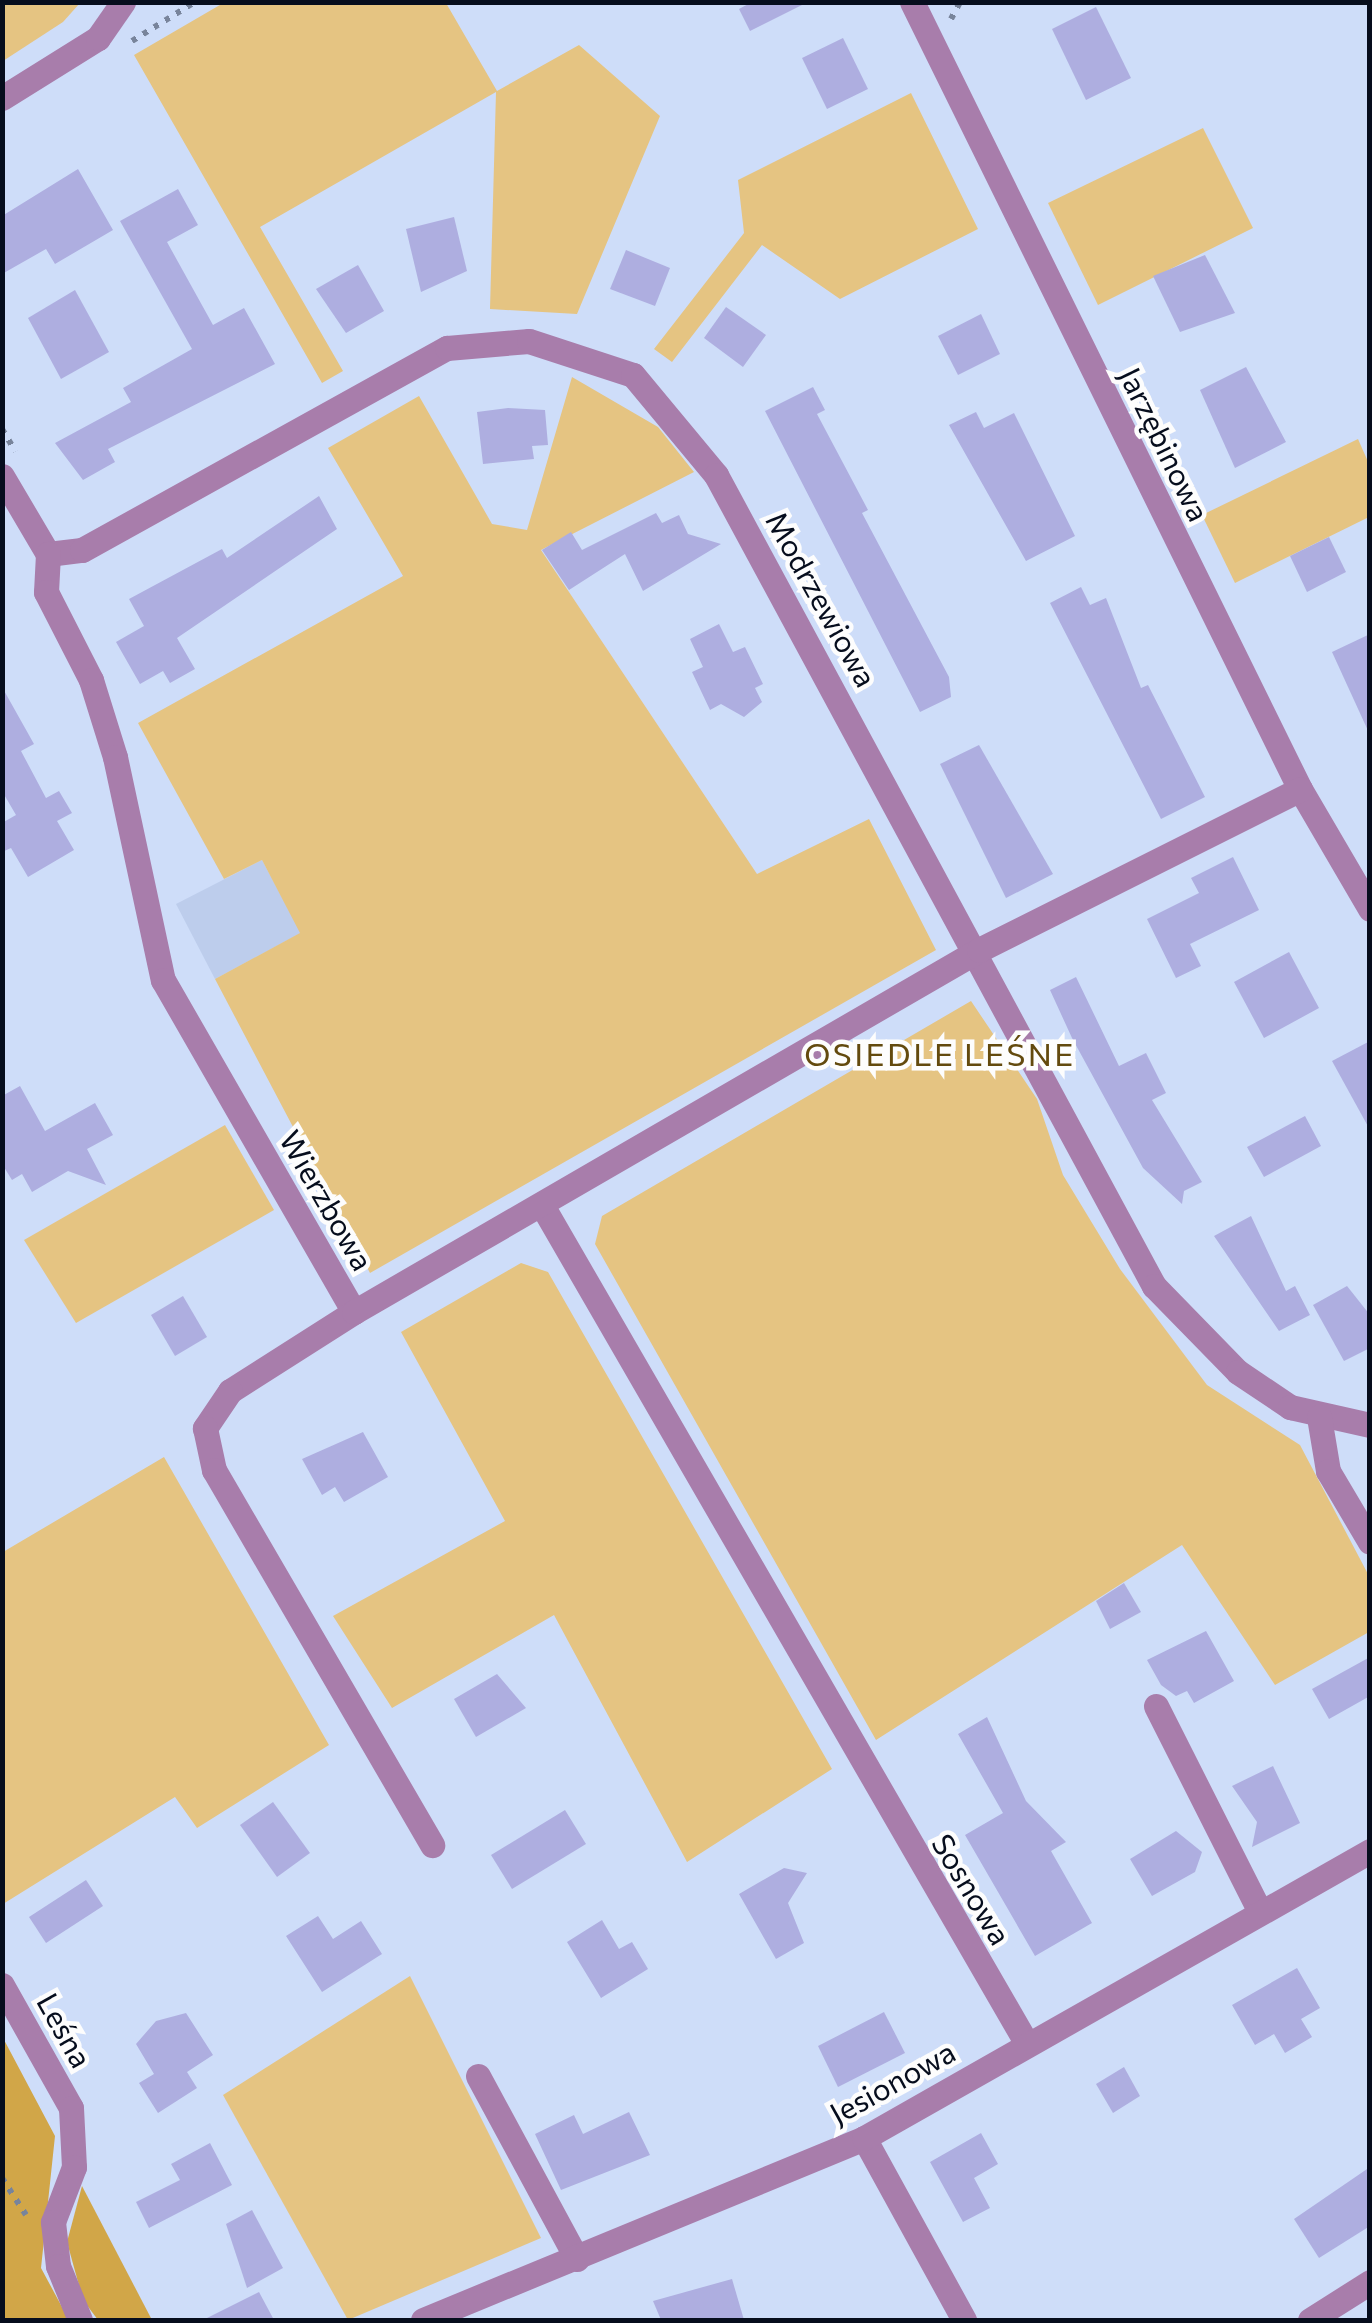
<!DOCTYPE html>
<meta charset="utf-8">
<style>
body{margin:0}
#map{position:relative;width:1372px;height:2323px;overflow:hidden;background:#ceddf9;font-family:Commissioner,sans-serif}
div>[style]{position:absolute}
.built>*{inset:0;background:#bdcdec}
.green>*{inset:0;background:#e5c482}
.forest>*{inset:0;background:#d1a648}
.building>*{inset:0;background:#aeaee0}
.path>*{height:6px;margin-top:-3px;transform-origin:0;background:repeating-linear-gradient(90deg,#78849b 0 5px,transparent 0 13px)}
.minor>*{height:25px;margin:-12.5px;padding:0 12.5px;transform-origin:12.5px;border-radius:12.5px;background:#a87dab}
span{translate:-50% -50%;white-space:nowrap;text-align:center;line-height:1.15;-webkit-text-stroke:9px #fdfdfd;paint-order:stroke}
.street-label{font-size:30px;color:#060d1d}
.neighbourhood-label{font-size:32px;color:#634a0e;letter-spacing:2.5px}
.frame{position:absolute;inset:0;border:5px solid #060d1d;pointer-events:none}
</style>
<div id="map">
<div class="built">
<div style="clip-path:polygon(262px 860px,301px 933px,215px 979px,176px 904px)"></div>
</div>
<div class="green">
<div style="clip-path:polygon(225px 2px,446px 3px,497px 91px,579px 45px,660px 116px,577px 314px,490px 309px,496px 92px,260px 227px,343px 371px,322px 383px,134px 55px)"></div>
<div style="clip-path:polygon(80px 3px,63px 22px,3px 61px,3px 4px)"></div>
<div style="clip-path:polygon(911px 93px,978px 229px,840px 299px,762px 245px,672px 362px,654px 349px,744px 233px,738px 180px)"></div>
<div style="clip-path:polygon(1203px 128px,1253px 228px,1098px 305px,1048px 203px)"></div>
<div style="clip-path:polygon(572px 377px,658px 427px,694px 472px,541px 550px,757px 874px,869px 819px,936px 950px,370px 1273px,215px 979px,300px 933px,262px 860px,224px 879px,138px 723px,403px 576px,328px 448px,419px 396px,492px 524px,527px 530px)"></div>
<div style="clip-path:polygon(1358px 439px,1369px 464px,1369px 517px,1235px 583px,1202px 515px)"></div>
<div style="clip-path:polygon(971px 1001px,1037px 1099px,1063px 1175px,1120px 1269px,1207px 1385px,1300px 1445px,1369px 1576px,1369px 1632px,1275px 1685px,1182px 1545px,876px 1740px,595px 1244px,602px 1216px)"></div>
<div style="clip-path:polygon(225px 1125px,274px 1210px,76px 1323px,24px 1240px)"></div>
<div style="clip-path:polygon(521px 1263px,548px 1272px,832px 1769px,687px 1862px,554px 1615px,392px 1708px,333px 1616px,505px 1521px,401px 1332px)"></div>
<div style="clip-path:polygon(164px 1457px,329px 1745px,197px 1828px,175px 1797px,3px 1904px,3px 1552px)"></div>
<div style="clip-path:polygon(410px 1976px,541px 2238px,348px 2320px,223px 2095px)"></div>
</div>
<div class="forest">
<div style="clip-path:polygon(2px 2036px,55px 2136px,41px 2268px,69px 2320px,3px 2320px)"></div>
<div style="clip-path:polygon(82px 2186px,152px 2320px,98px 2320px,83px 2300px,67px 2242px)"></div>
</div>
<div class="building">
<div style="clip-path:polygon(752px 2px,808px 2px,750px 31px,739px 9px)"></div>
<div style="clip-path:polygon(1096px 7px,1131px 78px,1086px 100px,1052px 29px)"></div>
<div style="clip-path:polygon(843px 38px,868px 89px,827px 109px,802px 58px)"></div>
<div style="clip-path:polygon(78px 169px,113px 230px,55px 264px,46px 249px,2px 274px,2px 216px)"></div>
<div style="clip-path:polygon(178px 189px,198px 225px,167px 242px,213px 325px,244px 308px,275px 364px,108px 449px,115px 462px,83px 480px,55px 443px,131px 402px,123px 388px,192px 349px,120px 221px)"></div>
<div style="clip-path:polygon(454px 217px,467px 271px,421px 292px,406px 229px)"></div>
<div style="clip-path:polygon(626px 250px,670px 268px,655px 306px,610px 289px)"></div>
<div style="clip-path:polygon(1205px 255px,1235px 313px,1180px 332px,1153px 276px)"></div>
<div style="clip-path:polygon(358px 265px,384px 311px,346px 333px,316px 289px)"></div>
<div style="clip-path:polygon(75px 290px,109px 352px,61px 379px,28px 318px)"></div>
<div style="clip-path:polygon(726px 307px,766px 335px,743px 367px,704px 338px)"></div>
<div style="clip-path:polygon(981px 314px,1000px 354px,958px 375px,938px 336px)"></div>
<div style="clip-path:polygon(1246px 367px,1286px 442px,1235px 468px,1200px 390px)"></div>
<div style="clip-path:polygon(813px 387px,825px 410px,817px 414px,868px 510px,862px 513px,949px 677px,951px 697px,920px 712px,765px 411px)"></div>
<div style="clip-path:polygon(508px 408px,545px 410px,548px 445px,532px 446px,534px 459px,483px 464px,477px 412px)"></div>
<div style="clip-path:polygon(976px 412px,984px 428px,1014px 413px,1075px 536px,1026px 561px,949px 425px)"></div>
<div style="clip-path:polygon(319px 496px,337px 529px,177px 638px,195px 669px,170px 683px,163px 671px,140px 684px,116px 642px,144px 626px,129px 599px,222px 549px,227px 558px)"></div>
<div style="clip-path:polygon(656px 513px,662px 523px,679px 515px,688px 534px,721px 544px,643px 591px,625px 554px,569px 590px,542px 550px,571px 532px,582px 550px)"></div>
<div style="clip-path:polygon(1329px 537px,1346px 572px,1307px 592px,1290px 556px)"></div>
<div style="clip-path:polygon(1081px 587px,1090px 605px,1106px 598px,1141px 688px,1148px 685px,1205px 797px,1161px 819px,1050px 603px)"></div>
<div style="clip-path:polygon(719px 624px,733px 652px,745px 647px,763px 684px,755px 688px,762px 702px,744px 717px,721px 704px,710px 710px,692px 672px,703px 667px,690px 639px)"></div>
<div style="clip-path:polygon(1370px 634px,1370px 735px,1332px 652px)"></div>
<div style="clip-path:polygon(2px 687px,34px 744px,21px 751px,46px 798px,59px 791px,72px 813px,57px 821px,74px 850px,28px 877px,11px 848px,2px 852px,2px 823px,16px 815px,2px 791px)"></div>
<div style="clip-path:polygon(979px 745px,1053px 874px,1006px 898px,940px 764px)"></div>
<div style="clip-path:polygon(1233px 857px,1259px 910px,1190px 944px,1201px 966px,1176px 978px,1147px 919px,1199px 893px,1191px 878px)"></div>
<div style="clip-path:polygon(1289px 952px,1319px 1008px,1264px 1038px,1234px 982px)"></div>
<div style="clip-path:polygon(1076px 977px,1119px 1066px,1146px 1053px,1166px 1093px,1152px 1100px,1202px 1182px,1184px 1191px,1182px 1204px,1143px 1168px,1072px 1038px,1050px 990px)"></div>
<div style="clip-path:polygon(1370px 1041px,1370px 1130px,1332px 1061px)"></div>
<div style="clip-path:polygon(20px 1086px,45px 1131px,95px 1103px,113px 1135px,87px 1149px,106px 1185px,68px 1171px,32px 1192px,22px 1174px,12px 1180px,2px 1164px,2px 1096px)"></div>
<div style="clip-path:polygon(1305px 1116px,1321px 1146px,1264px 1177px,1247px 1147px)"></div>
<div style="clip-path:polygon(1251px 1216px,1286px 1291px,1295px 1286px,1310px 1315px,1279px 1331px,1214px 1236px)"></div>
<div style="clip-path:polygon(1347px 1286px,1370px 1315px,1370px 1348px,1344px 1361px,1313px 1305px)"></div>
<div style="clip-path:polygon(183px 1296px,207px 1337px,175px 1356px,151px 1315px)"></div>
<div style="clip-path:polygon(363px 1432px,388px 1477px,344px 1502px,335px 1487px,322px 1495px,302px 1459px)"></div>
<div style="clip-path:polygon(1124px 1583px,1141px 1612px,1110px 1629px,1096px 1601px)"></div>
<div style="clip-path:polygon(1206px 1631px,1234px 1681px,1194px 1703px,1187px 1691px,1176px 1696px,1161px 1685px,1147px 1660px)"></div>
<div style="clip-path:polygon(1370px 1657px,1370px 1696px,1329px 1719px,1312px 1689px)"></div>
<div style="clip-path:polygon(497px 1674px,526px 1708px,476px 1737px,454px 1699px)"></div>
<div style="clip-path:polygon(987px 1717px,1026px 1801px,1066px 1842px,1051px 1851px,1092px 1923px,1035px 1956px,965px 1835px,1003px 1813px,958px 1734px)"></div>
<div style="clip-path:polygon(1273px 1766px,1300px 1823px,1252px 1847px,1257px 1822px,1232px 1786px)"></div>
<div style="clip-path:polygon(273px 1802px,310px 1853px,277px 1877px,240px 1825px)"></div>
<div style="clip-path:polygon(565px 1810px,586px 1844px,512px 1889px,491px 1855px)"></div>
<div style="clip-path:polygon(1176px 1831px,1202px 1852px,1195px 1872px,1152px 1896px,1130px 1859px)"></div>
<div style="clip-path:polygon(784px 1868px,807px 1873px,788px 1903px,804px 1943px,776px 1959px,739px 1894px)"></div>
<div style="clip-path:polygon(86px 1880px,103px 1906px,46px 1943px,29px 1917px)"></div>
<div style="clip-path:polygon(318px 1916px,333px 1939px,361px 1921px,382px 1954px,322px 1992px,286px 1936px)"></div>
<div style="clip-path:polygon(602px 1920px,619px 1949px,632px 1942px,648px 1969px,601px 1998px,567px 1942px)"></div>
<div style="clip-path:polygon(1297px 1968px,1320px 2008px,1301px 2019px,1312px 2037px,1285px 2053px,1274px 2034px,1255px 2045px,1232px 2005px)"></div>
<div style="clip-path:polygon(884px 2012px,905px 2053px,838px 2087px,818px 2046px)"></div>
<div style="clip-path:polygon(186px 2013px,213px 2055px,187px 2072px,197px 2088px,158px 2113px,139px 2083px,154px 2074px,136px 2044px,156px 2021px)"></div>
<div style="clip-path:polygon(1124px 2067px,1140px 2096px,1113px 2113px,1096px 2084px)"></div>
<div style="clip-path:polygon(629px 2112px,650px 2155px,561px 2190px,535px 2134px,574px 2115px,583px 2134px)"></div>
<div style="clip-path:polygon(981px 2133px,998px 2164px,974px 2178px,990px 2208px,963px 2222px,930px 2162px)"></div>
<div style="clip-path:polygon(210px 2143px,232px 2185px,149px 2228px,136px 2202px,180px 2180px,171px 2164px)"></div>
<div style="clip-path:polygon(1370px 2167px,1370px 2226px,1319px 2258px,1294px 2219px)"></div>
<div style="clip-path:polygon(252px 2210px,283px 2268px,247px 2288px,226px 2224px)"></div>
<div style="clip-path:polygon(732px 2279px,744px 2320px,661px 2320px,653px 2301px)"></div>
<div style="clip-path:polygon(259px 2292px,274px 2320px,203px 2320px)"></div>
</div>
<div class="path">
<div style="left:951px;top:19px;width:19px;rotate:-62deg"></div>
<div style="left:132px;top:41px;width:74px;rotate:-31.8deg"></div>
<div style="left:2px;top:429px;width:26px;rotate:59deg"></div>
<div style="left:2px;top:2178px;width:44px;rotate:57deg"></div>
</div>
<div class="minor">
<div style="left:912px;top:2px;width:877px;rotate:63.76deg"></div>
<div style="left:1300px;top:789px;width:139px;rotate:59.7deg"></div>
<div style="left:2px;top:98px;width:113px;rotate:-32deg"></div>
<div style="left:98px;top:38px;width:44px;rotate:-55.2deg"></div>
<div style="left:2px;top:476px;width:91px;rotate:59.5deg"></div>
<div style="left:48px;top:554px;width:34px;rotate:-7deg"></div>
<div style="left:82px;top:550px;width:417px;rotate:-29deg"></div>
<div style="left:447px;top:348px;width:82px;rotate:-4.9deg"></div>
<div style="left:529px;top:341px;width:109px;rotate:18.1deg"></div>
<div style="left:633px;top:375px;width:130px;rotate:50.3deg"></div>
<div style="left:716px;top:475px;width:922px;rotate:61.63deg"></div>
<div style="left:1154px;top:1286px;width:120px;rotate:45.7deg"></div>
<div style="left:1238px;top:1372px;width:63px;rotate:33.9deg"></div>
<div style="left:1290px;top:1407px;width:82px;rotate:12.7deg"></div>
<div style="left:48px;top:554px;width:38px;rotate:93deg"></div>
<div style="left:46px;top:592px;width:99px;rotate:62.9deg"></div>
<div style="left:91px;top:680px;width:81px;rotate:72.7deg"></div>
<div style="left:115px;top:757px;width:228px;rotate:77.9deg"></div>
<div style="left:163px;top:980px;width:383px;rotate:60.1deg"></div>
<div style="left:354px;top:1312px;width:147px;rotate:147.5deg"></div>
<div style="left:230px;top:1391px;width:45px;rotate:124deg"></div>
<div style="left:205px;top:1428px;width:43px;rotate:77.9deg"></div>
<div style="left:214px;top:1470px;width:434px;rotate:59.8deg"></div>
<div style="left:543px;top:1207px;width:967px;rotate:59.96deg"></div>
<div style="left:354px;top:1312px;width:722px;rotate:-30.08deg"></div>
<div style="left:979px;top:950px;width:359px;rotate:-26.6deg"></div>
<div style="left:1319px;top:1417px;width:55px;rotate:80.5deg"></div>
<div style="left:1328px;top:1471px;width:82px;rotate:59.4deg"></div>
<div style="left:1156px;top:1706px;width:229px;rotate:63.2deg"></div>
<div style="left:2px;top:1985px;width:141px;rotate:60.7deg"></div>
<div style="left:71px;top:2108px;width:59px;rotate:87.1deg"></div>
<div style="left:74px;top:2167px;width:59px;rotate:110.9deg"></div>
<div style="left:53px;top:2222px;width:44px;rotate:83.5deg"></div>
<div style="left:58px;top:2266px;width:58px;rotate:67.8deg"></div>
<div style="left:478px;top:2076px;width:208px;rotate:61.6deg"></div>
<div style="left:864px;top:2138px;width:208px;rotate:61.2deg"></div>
<div style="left:423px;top:2320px;width:477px;rotate:-22.4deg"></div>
<div style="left:864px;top:2138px;width:582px;rotate:-29.56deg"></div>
<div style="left:1310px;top:2320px;width:71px;rotate:-32.3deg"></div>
</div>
<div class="street-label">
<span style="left:1165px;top:444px;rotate:64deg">Jarzębinowa</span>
<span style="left:822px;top:599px;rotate:61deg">Modrzewiowa</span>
<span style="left:327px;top:1200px;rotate:60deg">Wierzbowa</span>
<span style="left:972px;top:1889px;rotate:59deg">Sosnowa</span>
<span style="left:65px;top:2030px;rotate:61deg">Leśna</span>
<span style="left:892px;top:2082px;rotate:-29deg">Jesionowa</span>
</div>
<div class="neighbourhood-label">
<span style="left:940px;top:1053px">OSIEDLE LEŚNE</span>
</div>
<div class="frame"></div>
</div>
